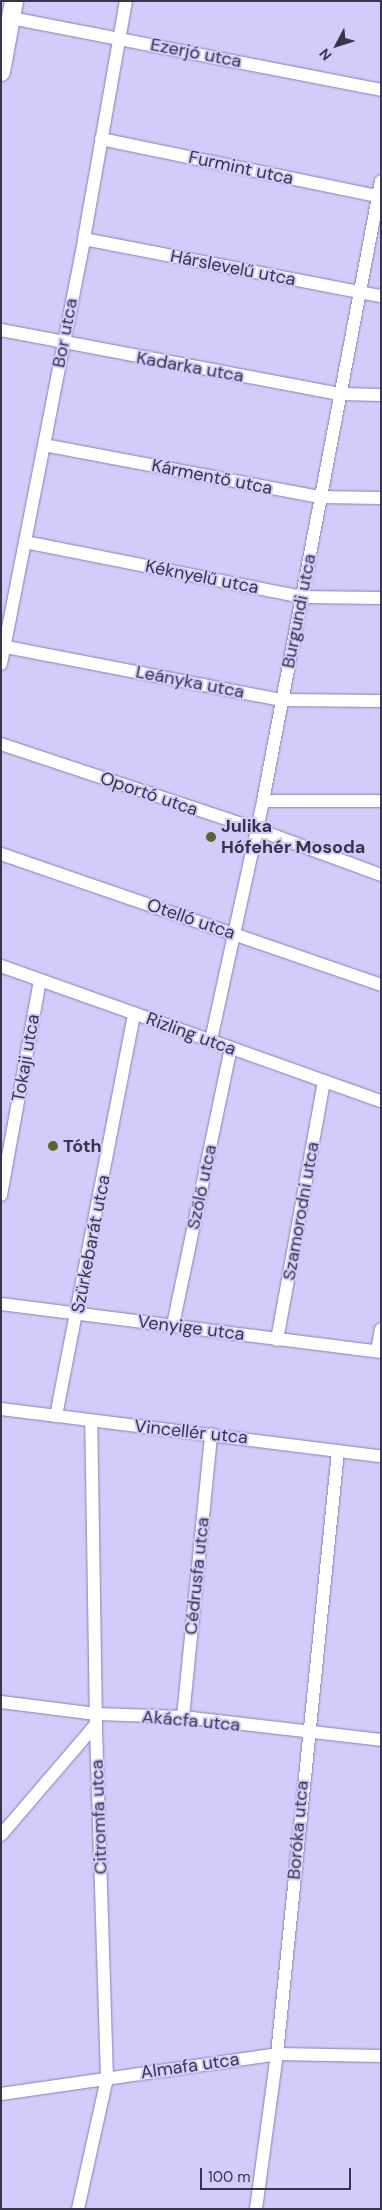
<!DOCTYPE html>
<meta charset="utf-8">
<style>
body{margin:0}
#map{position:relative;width:382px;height:2210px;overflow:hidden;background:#d2ccfb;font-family:"DM Sans",sans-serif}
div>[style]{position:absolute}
.roads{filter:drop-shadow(0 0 1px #8880b6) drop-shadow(0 0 1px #8880b6)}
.street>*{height:12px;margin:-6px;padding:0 6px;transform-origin:6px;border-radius:6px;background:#fff}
.secondary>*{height:18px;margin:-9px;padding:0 9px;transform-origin:9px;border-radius:9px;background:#fff}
.dots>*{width:14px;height:14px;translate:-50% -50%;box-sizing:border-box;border:2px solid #d2ccfb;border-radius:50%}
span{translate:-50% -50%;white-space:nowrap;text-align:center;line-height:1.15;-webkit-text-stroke:4px #d2ccfb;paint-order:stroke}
.street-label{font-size:18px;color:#37344b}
.poi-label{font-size:18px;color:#37344b;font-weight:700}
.left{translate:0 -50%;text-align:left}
.frame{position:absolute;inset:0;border:2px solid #37344b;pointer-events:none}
.north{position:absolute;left:312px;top:20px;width:50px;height:50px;-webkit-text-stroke:4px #d2ccfb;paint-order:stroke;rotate:230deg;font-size:14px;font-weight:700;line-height:20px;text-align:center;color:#37344b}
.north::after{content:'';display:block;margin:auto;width:18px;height:22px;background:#37344b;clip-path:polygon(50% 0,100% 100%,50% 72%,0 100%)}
.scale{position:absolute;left:200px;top:2168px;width:151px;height:22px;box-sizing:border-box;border:2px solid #37344b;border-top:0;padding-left:6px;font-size:15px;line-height:18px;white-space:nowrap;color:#37344b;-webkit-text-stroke:4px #d2ccfb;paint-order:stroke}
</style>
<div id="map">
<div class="roads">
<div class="street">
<div style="left:11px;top:18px;width:377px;rotate:11deg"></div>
<div style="left:101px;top:139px;width:286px;rotate:11.7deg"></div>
<div style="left:84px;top:239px;width:302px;rotate:10.9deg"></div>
<div style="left:1px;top:330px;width:346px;rotate:10.7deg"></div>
<div style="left:341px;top:394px;width:40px;rotate:1.4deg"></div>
<div style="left:44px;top:445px;width:281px;rotate:10.7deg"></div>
<div style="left:320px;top:497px;width:61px;rotate:0.9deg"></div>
<div style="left:25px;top:542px;width:282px;rotate:11.2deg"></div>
<div style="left:302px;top:597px;width:79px;rotate:0.7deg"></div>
<div style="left:1px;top:646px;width:286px;rotate:10.9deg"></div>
<div style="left:282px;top:700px;width:99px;rotate:0.6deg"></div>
<div style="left:1px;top:664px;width:433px;rotate:-78.9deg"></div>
<div style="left:84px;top:239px;width:242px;rotate:-80deg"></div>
<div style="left:1px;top:744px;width:269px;rotate:18.4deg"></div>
<div style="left:256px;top:829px;width:133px;rotate:20.2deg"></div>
<div style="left:263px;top:801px;width:118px"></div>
<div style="left:1px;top:854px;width:402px;rotate:19deg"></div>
<div style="left:1px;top:966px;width:403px;rotate:19.6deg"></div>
<div style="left:211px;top:1040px;width:245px;rotate:-77.7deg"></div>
<div style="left:263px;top:801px;width:631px;rotate:-79.22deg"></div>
<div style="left:1px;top:1195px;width:218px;rotate:-79.7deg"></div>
<div style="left:1px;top:1304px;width:383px;rotate:7.2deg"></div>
<div style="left:173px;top:1325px;width:283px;rotate:-78.2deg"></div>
<div style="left:277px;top:1340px;width:263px;rotate:-79.7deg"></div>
<div style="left:377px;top:1351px;width:22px;rotate:-80deg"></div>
<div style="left:1px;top:1409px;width:383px;rotate:7.1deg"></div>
<div style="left:56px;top:1416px;width:410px;rotate:-79deg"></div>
<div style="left:1px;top:1702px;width:96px;rotate:7.2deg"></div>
<div style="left:96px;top:1714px;width:87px;rotate:2deg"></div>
<div style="left:183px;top:1717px;width:199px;rotate:6.6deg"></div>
<div style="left:183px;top:1717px;width:284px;rotate:-84.3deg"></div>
<div style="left:1px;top:1835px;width:146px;rotate:-49.4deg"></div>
<div style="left:1px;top:2094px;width:279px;rotate:-8.2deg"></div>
<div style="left:277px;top:2054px;width:104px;rotate:1.1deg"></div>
<div style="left:78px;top:2209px;width:134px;rotate:-77.5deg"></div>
<div style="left:107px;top:2078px;width:354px;rotate:-91.8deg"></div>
<div style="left:96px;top:1724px;width:303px;rotate:-90.9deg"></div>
<div style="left:256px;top:2209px;width:156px;rotate:-82.3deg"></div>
<div style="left:277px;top:2054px;width:606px;rotate:-84.22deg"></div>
</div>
<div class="secondary">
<div style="left:1px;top:72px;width:72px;rotate:-79.6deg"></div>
</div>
</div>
<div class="dots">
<div style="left:211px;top:837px;background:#60622f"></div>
<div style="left:53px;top:1146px;background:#60622f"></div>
</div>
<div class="street-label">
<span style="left:196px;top:53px;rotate:11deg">Ezerjó utca</span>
<span style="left:241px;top:168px;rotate:12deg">Furmint utca</span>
<span style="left:233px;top:268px;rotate:11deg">Hárslevelű utca</span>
<span style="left:65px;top:333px;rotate:-79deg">Bor utca</span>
<span style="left:190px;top:367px;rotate:10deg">Kadarka utca</span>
<span style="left:212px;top:477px;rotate:11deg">Kármentő utca</span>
<span style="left:202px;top:577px;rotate:11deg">Kéknyelű utca</span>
<span style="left:299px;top:611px;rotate:-79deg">Burgundi utca</span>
<span style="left:190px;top:682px;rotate:11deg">Leányka utca</span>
<span style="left:149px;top:794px;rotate:19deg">Oportó utca</span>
<span style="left:191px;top:919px;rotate:19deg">Otelló utca</span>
<span style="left:191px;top:1034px;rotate:20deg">Rizling utca</span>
<span style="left:26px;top:1058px;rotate:-80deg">Tokaji utca</span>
<span style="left:202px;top:1187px;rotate:-78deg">Szőlő utca</span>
<span style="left:301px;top:1211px;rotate:-80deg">Szamorodni utca</span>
<span style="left:91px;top:1244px;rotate:-79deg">Szürkebarát utca</span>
<span style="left:191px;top:1328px;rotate:7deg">Venyige utca</span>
<span style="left:191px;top:1432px;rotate:6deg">Vincellér utca</span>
<span style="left:197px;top:1576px;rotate:-84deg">Cédrusfa utca</span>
<span style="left:191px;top:1721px;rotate:5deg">Akácfa utca</span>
<span style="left:99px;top:1817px;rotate:-92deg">Citromfa utca</span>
<span style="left:298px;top:1830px;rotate:-85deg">Boróka utca</span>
<span style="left:190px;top:2066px;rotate:-8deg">Almafa utca</span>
</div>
<div class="poi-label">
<span class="left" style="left:221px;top:837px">Julika<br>Hófehér Mosoda</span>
<span class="left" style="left:63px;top:1146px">Tóth</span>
</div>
<div class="frame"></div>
<div class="north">N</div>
<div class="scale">100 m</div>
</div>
